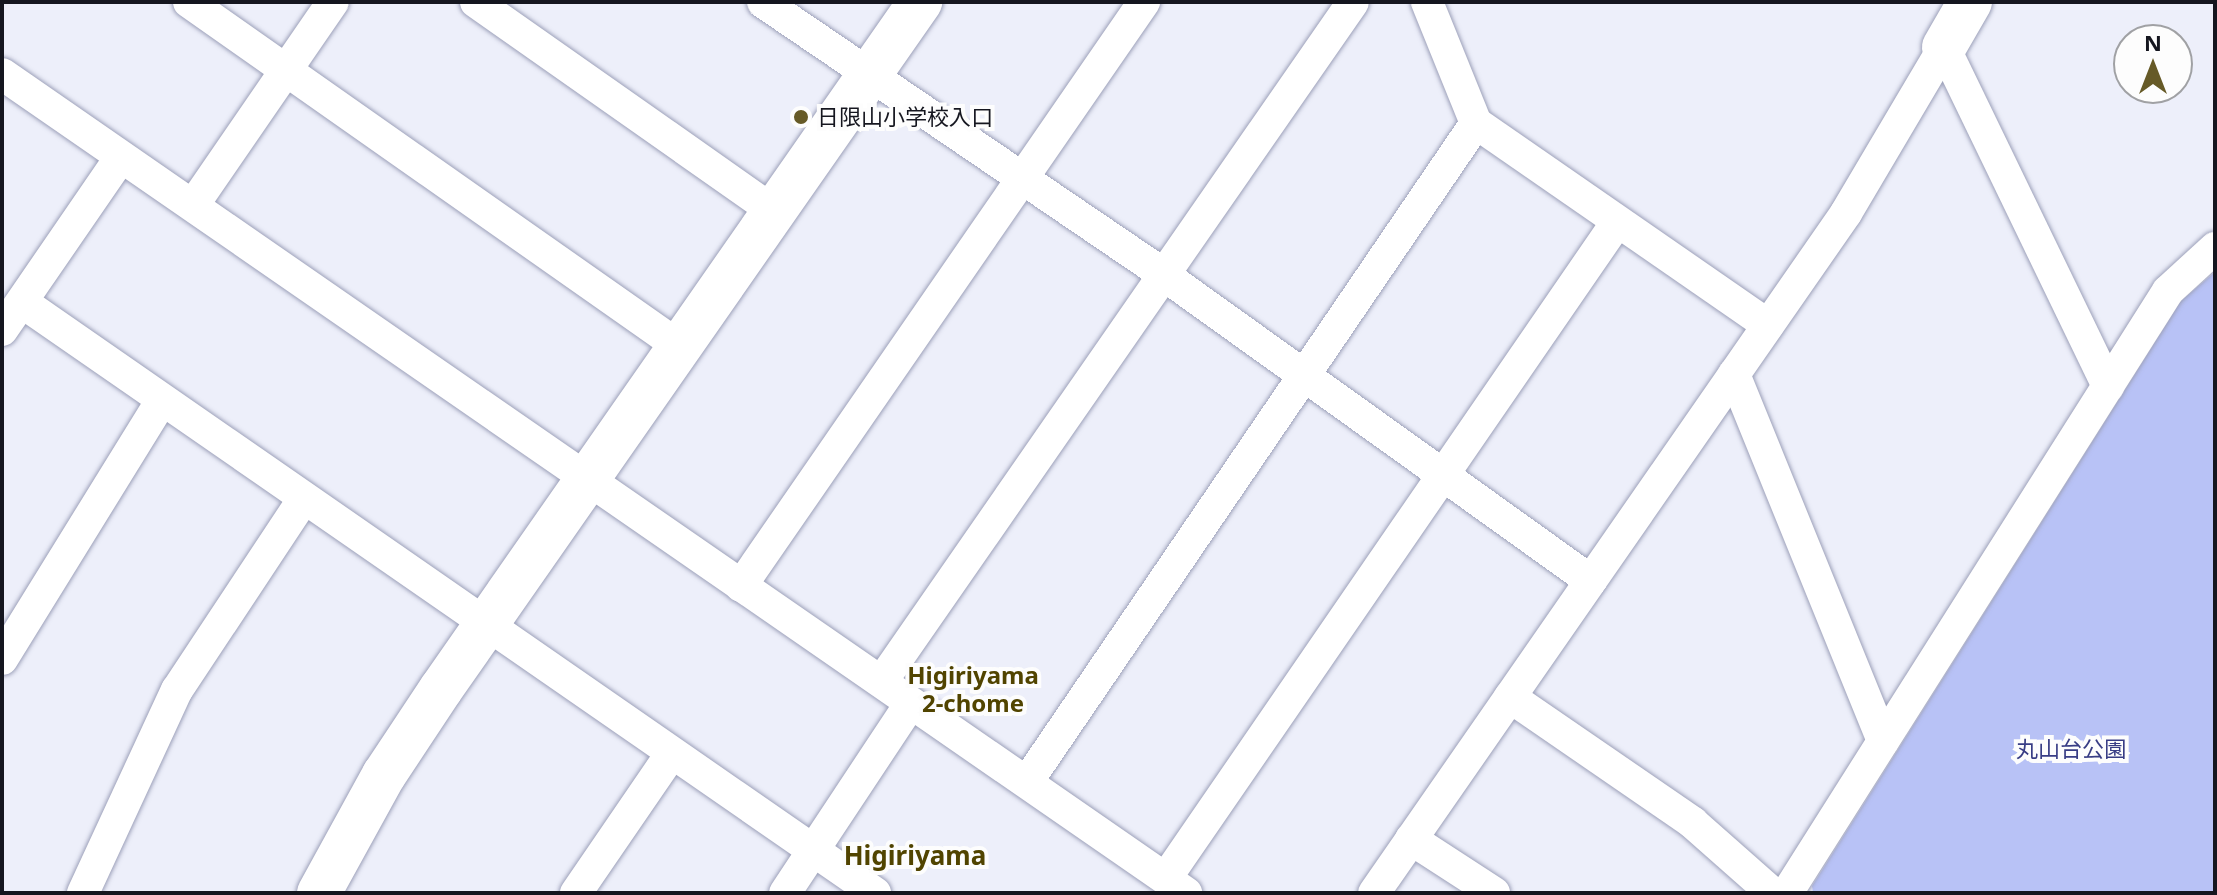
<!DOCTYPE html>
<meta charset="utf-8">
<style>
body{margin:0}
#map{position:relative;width:2217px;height:895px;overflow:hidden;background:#edeffa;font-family:"Noto Sans","Noto Sans JP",sans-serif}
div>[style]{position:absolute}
.green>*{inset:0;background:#b8c2f6}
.roads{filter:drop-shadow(0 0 2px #9ca0b9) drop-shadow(0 0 2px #9ca0b9)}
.street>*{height:32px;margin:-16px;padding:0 16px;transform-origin:16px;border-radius:16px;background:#fff}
.secondary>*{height:44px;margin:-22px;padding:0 22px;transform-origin:22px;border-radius:22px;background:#fff}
.dots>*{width:22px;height:22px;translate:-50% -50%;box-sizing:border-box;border:4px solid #fdfdfd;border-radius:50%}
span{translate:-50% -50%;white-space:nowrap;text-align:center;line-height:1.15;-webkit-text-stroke:8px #fdfdfd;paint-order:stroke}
.poi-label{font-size:22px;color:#15161f}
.left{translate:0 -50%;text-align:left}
.park-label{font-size:22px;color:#383d85}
.neighbourhood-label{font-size:24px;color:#514400;font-weight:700}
.quarter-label{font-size:26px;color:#514400;font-weight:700}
.frame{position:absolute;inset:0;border:4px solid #15161f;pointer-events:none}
.north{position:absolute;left:2113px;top:24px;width:80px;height:80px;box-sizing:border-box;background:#fdfdfd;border:2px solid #a0a1a4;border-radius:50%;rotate:0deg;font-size:22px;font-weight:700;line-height:32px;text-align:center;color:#15161f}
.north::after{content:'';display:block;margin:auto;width:28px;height:36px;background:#665a27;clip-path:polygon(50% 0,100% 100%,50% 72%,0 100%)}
</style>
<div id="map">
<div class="green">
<div style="clip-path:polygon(2215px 272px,2215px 893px,1813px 893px,1812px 886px,2181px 301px)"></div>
</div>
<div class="roads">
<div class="street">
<div style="left:189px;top:2px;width:600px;rotate:35.09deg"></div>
<div style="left:476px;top:2px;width:363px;rotate:35.1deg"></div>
<div style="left:763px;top:2px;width:485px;rotate:34.2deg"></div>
<div style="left:1164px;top:275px;width:525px;rotate:35.63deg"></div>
<div style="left:1427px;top:2px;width:131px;rotate:68deg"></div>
<div style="left:1476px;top:123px;width:355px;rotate:34.7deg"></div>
<div style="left:1944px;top:47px;width:377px;rotate:64.2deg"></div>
<div style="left:2px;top:74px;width:1440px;rotate:34.67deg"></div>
<div style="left:194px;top:204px;width:245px;rotate:-55.5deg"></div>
<div style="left:22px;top:302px;width:1038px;rotate:34.72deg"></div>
<div style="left:2px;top:330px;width:210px;rotate:-55.5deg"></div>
<div style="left:1734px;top:374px;width:396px;rotate:67.9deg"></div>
<div style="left:741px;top:586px;width:710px;rotate:-55.39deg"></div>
<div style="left:2px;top:659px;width:304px;rotate:-58.3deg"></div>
<div style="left:882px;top:681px;width:826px;rotate:-55.25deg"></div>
<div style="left:1510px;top:697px;width:222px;rotate:34.5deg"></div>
<div style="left:1693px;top:823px;width:106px;rotate:41.5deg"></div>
<div style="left:1027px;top:782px;width:797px;rotate:-55.73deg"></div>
<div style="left:1411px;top:839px;width:99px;rotate:33deg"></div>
<div style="left:1166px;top:878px;width:796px;rotate:-55.49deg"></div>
<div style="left:83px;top:893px;width:224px;rotate:-65.2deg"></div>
<div style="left:177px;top:690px;width:230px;rotate:-56.5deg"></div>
<div style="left:576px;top:893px;width:168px;rotate:-55.6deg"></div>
<div style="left:785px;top:893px;width:227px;rotate:-56.5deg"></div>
<div style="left:1374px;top:893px;width:828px;rotate:-55.23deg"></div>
<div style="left:1846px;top:213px;width:193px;rotate:-59.4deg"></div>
<div style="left:1787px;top:893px;width:712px;rotate:-57.67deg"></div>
<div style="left:2168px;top:291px;width:64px;rotate:-42.5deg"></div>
</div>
<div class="secondary">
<div style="left:1944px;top:47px;width:52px;rotate:-60deg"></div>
<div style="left:319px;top:893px;width:135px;rotate:-61.2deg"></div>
<div style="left:384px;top:775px;width:103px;rotate:-56.5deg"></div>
<div style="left:441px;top:689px;width:838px;rotate:-55.11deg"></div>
</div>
</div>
<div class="dots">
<div style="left:801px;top:117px;background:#665a27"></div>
</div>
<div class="poi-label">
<span class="left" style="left:817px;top:117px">日限山小学校入口</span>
</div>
<div class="park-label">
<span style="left:2071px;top:749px">丸山台公園</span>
</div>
<div class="neighbourhood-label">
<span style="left:973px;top:689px">Higiriyama<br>2-chome</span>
</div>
<div class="quarter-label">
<span style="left:915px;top:856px">Higiriyama</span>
</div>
<div class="frame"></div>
<div class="north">N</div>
</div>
